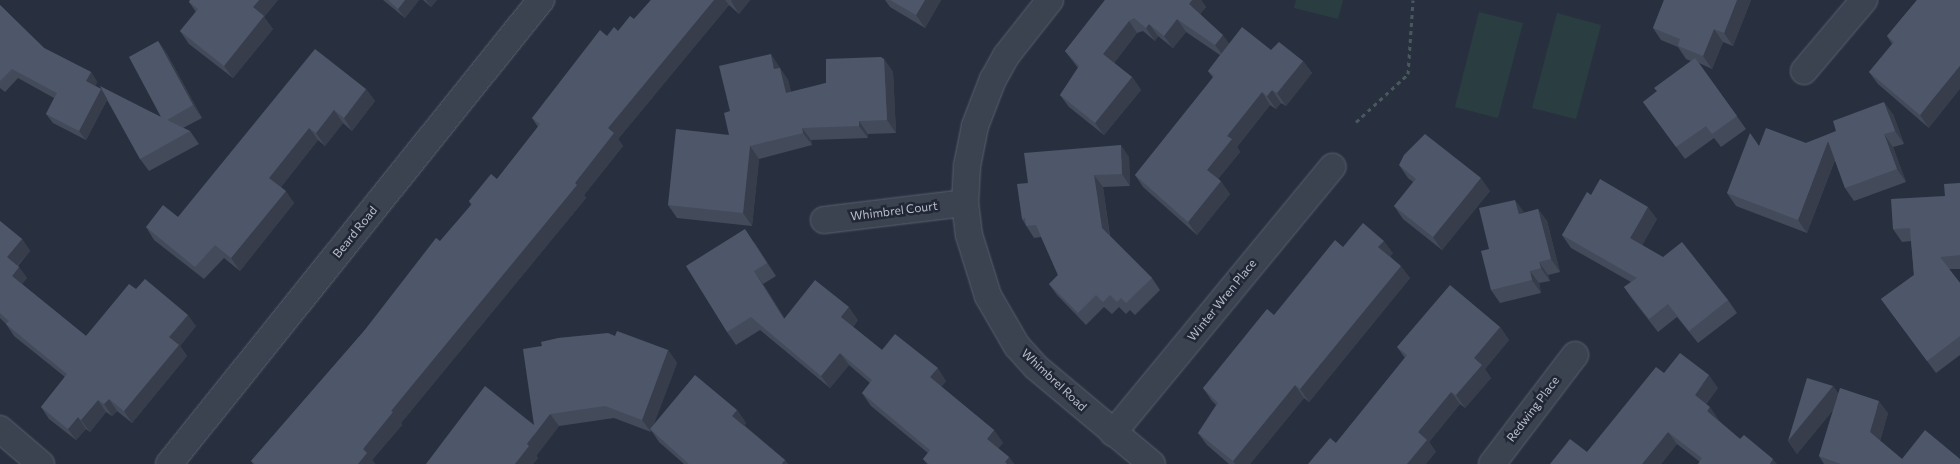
<!DOCTYPE html>
<style>
body{margin:0}
#map{position:relative;width:1960px;height:464px;overflow:hidden;background:#283040;font-family:Commissioner,sans-serif}
div>[style]{position:absolute}
.green>*{inset:0;background:#2a3d41}
.path>*{height:3px;margin-top:-1.5px;transform-origin:0;background:repeating-linear-gradient(90deg,#48595e 0 4px,transparent 0 8px)}
.roads{filter:drop-shadow(0 0 1px #5a606d) drop-shadow(0 0 1px #5a606d)}
.street>*{height:26px;margin:-13px;padding:0 13px;transform-origin:13px;border-radius:13px;background:#3c4350}
.wall>*{inset:0;background:#434b5a}
.shaded-wall>*{inset:0;background:#373d4a}
.building>*{inset:0;background:#4e5769}
span{translate:-50% -50%;white-space:nowrap;text-align:center;line-height:1.15;-webkit-text-stroke:5px #212736;paint-order:stroke}
.street-label{font-size:12px;color:#b9beca}
</style>
<div id="map">
<div class="green">
<div style="clip-path:polygon(1296px 0,1343px 0,1338px 19px,1294px 8px)"></div>
<div style="clip-path:polygon(1479px 12px,1523px 23px,1498px 118px,1455px 107px)"></div>
<div style="clip-path:polygon(1557px 13px,1601px 25px,1576px 119px,1532px 108px)"></div>
</div>
<div class="path">
<div style="left:1356px;top:122px;width:71px;rotate:-42.7deg"></div>
<div style="left:1408px;top:74px;width:74px;rotate:-86.1deg"></div>
</div>
<div class="roads">
<div class="street">
<div style="left:1050px;top:0;width:71px;rotate:128.2deg"></div>
<div style="left:1006px;top:56px;width:26px;rotate:119deg"></div>
<div style="left:993px;top:79px;width:50px;rotate:111deg"></div>
<div style="left:975px;top:126px;width:41px;rotate:101.3deg"></div>
<div style="left:967px;top:166px;width:37px;rotate:93deg"></div>
<div style="left:965px;top:203px;width:32px;rotate:83deg"></div>
<div style="left:969px;top:235px;width:64px;rotate:72.7deg"></div>
<div style="left:988px;top:296px;width:58px;rotate:59.9deg"></div>
<div style="left:1017px;top:346px;width:28px;rotate:48deg"></div>
<div style="left:1036px;top:367px;width:151px;rotate:39.9deg"></div>
<div style="left:1804px;top:71px;width:93px;rotate:-49.8deg"></div>
<div style="left:824px;top:220px;width:142px;rotate:-6.9deg"></div>
<div style="left:0;top:429px;width:54px;rotate:40.5deg"></div>
<div style="left:1113px;top:433px;width:345px;rotate:-50.5deg"></div>
<div style="left:169px;top:464px;width:595px;rotate:-51.28deg"></div>
<div style="left:1492px;top:464px;width:137px;rotate:-52.7deg"></div>
</div>
</div>
<div class="wall">
<div style="clip-path:polygon(190px 0,278px 0,264px 17px,273px 29px,233px 78px,189px 44px,180px 31px,196px 12px,189px 2px)"></div>
<div style="clip-path:polygon(383px 0,419px 0,405px 18px)"></div>
<div style="clip-path:polygon(423px 0,437px 0,431px 7px)"></div>
<div style="clip-path:polygon(651px 0,750px 0,739px 14px,729px 5px,618px 139px,623px 146px,584px 195px,586px 198px,401px 423px,402px 425px,372px 460px,375px 464px,253px 464px,251px 461px,364px 331px,471px 205px,469px 201px,497px 179px,538px 127px,532px 118px,607px 36px,618px 31px,634px 19px)"></div>
<div style="clip-path:polygon(885px 0,941px 0,925px 28px,890px 7px)"></div>
<div style="clip-path:polygon(1105px 0,1201px 0,1206px 7px,1200px 14px,1229px 44px,1271px 50px,1303px 61px,1312px 73px,1286px 106px,1281px 103px,1276px 109px,1270px 105px,1237px 147px,1240px 152px,1218px 179px,1230px 194px,1197px 235px,1143px 187px,1135px 175px,1213px 78px,1208px 71px,1220px 55px,1186px 32px,1173px 48px,1158px 36px,1155px 41px,1143px 31px,1137px 33px,1114px 63px,1132px 77px,1141px 90px,1104px 135px,1069px 107px,1060px 95px,1078px 68px,1065px 51px)"></div>
<div style="clip-path:polygon(1664px 0,1751px 0,1733px 46px,1723px 42px,1712px 69px,1699px 63px,1746px 129px,1721px 147px,1714px 138px,1685px 159px,1643px 102px,1657px 92px,1691px 61px,1686px 59px,1678px 47px,1661px 40px,1653px 28px)"></div>
<div style="clip-path:polygon(1917px 0,1929px 128px,1878px 84px,1869px 72px,1892px 44px,1887px 36px)"></div>
<div style="clip-path:polygon(0 5px,44px 48px,91px 72px,97px 82px,95px 86px,161px 117px,158px 41px,167px 54px,202px 118px,183px 128px,190px 131px,199px 144px,149px 171px,140px 159px,107px 100px,86px 140px,53px 123px,46px 114px,54px 98px,18px 78px,5px 92px,0 88px)"></div>
<div style="clip-path:polygon(884px 59px,893px 72px,896px 133px,868px 134px,868px 138px,811px 140px,812px 145px,759px 159px,752px 226px,677px 218px,668px 205px,729px 135px,730px 111px,779px 66px,780px 68px,788px 80px,791px 92px,826px 83px)"></div>
<div style="clip-path:polygon(366px 89px,375px 101px,352px 131px,343px 123px,325px 146px,318px 140px,281px 187px,294px 203px,240px 271px,224px 258px,204px 279px,154px 240px,146px 227px,178px 217px)"></div>
<div style="clip-path:polygon(1893px 114px,1904px 144px,1893px 147px,1906px 182px,1854px 201px,1845px 188px,1835px 160px,1807px 233px,1736px 206px,1727px 193px,1759px 146px,1806px 143px)"></div>
<div style="clip-path:polygon(1129px 157px,1130px 186px,1103px 187px,1110px 236px,1152px 278px,1160px 290px,1135px 315px,1130px 310px,1126px 314px,1119px 307px,1112px 314px,1104px 307px,1086px 325px,1057px 295px,1049px 284px,1058px 275px,1041px 237px,1034px 238px,1022px 219px,1028px 183px)"></div>
<div style="clip-path:polygon(1399px 165px,1490px 191px,1442px 250px,1403px 219px,1394px 206px,1413px 182px,1408px 178px)"></div>
<div style="clip-path:polygon(1960px 183px,1960px 269px,1949px 269px,1960px 283px,1960px 355px,1936px 373px,1881px 299px,1914px 275px,1911px 241px,1902px 242px,1893px 229px,1945px 196px)"></div>
<div style="clip-path:polygon(1591px 195px,1657px 219px,1642px 245px,1728px 300px,1737px 313px,1698px 343px,1677px 317px,1658px 332px,1633px 300px,1624px 287px,1631px 282px,1571px 248px,1562px 235px)"></div>
<div style="clip-path:polygon(1538px 209px,1547px 221px,1560px 272px,1548px 275px,1550px 281px,1539px 283px,1541px 293px,1500px 303px,1491px 290px,1489px 249px,1524px 213px)"></div>
<div style="clip-path:polygon(0 221px,22px 239px,30px 251px,18px 266px,27px 278px,22px 284px,86px 336px,136px 289px,196px 326px,180px 346px,187px 356px,132px 423px,117px 411px,112px 416px,106px 412px,90px 432px,86px 429px,76px 440px,49px 419px,41px 407px,65px 377px,14px 336px,6px 324px,0 318px)"></div>
<div style="clip-path:polygon(754px 242px,776px 276px,763px 284px,785px 319px,858px 320px,853px 327px,882px 350px,946px 381px,941px 387px,994px 430px,1003px 443px,998px 448px,1009px 457px,1014px 464px,927px 464px,923px 459px,928px 453px,871px 406px,862px 393px,870px 383px,849px 365px,830px 388px,760px 330px,736px 345px,727px 332px)"></div>
<div style="clip-path:polygon(1343px 247px,1393px 253px,1390px 256px,1410px 278px,1309px 402px,1304px 398px,1250px 464px,1229px 464px,1207px 445px,1198px 433px,1216px 405px,1212px 401px,1203px 388px)"></div>
<div style="clip-path:polygon(1500px 327px,1509px 340px,1485px 369px,1491px 378px,1465px 408px,1460px 404px,1429px 442px,1436px 452px,1336px 443px,1405px 358px,1397px 347px)"></div>
<div style="clip-path:polygon(615px 336px,668px 350px,677px 363px,653px 426px,737px 410px,746px 423px,744px 425px,785px 460px,788px 464px,684px 464px,659px 442px,651px 430px,651px 432px,614px 418px,559px 426px,536px 456px,538px 458px,533px 464px,534px 425px)"></div>
<div style="clip-path:polygon(1664px 373px,1718px 388px,1706px 404px,1718px 420px,1740px 439px,1773px 459px,1700px 462px,1677px 444px,1661px 464px,1550px 464px,1587px 452px)"></div>
<div style="clip-path:polygon(1833px 386px,1838px 393px,1888px 413px,1880px 441px,1902px 459px,1960px 464px,1824px 464px,1819px 456px,1833px 410px,1797px 454px,1788px 441px)"></div>
</div>
<div class="shaded-wall">
<div style="clip-path:polygon(259px 0,278px 0,264px 17px,273px 29px,233px 78px,224px 66px,253px 7px)"></div>
<div style="clip-path:polygon(405px 0,419px 0,405px 18px,398px 9px)"></div>
<div style="clip-path:polygon(426px 0,437px 0,431px 7px)"></div>
<div style="clip-path:polygon(714px 0,725px 0,729px 5px,618px 139px,623px 146px,584px 195px,586px 198px,401px 423px,402px 425px,372px 460px,375px 464px,358px 464px,363px 449px,391px 411px,575px 183px,608px 128px)"></div>
<div style="clip-path:polygon(732px 0,750px 0,739px 14px,731px 1px)"></div>
<div style="clip-path:polygon(925px 0,941px 0,925px 28px,916px 15px)"></div>
<div style="clip-path:polygon(1192px 0,1201px 0,1206px 7px,1198px 17px,1189px 4px)"></div>
<div style="clip-path:polygon(1737px 0,1751px 0,1733px 46px,1724px 33px)"></div>
<div style="clip-path:polygon(1177px 19px,1186px 32px,1173px 48px,1164px 36px)"></div>
<div style="clip-path:polygon(1129px 21px,1137px 33px,1112px 66px,1103px 54px)"></div>
<div style="clip-path:polygon(1149px 24px,1158px 36px,1155px 41px,1146px 28px)"></div>
<div style="clip-path:polygon(1714px 29px,1723px 42px,1712px 69px,1703px 56px)"></div>
<div style="clip-path:polygon(1223px 35px,1232px 47px,1224px 57px,1215px 45px)"></div>
<div style="clip-path:polygon(158px 41px,167px 54px,202px 118px,193px 105px)"></div>
<div style="clip-path:polygon(771px 54px,788px 80px,795px 106px,786px 93px,774px 69px)"></div>
<div style="clip-path:polygon(884px 59px,893px 72px,896px 133px,887px 120px)"></div>
<div style="clip-path:polygon(1303px 61px,1312px 73px,1286px 106px,1277px 93px)"></div>
<div style="clip-path:polygon(1960px 66px,1960px 89px,1929px 128px,1920px 115px)"></div>
<div style="clip-path:polygon(91px 72px,97px 82px,92px 91px,86px 81px)"></div>
<div style="clip-path:polygon(1132px 77px,1141px 90px,1104px 135px,1095px 123px)"></div>
<div style="clip-path:polygon(101px 89px,108px 98px,86px 140px,79px 131px)"></div>
<div style="clip-path:polygon(366px 89px,375px 101px,352px 131px,344px 118px)"></div>
<div style="clip-path:polygon(1272px 90px,1281px 103px,1276px 109px,1267px 96px)"></div>
<div style="clip-path:polygon(1262px 92px,1270px 105px,1237px 147px,1240px 152px,1215px 183px,1207px 170px,1227px 136px)"></div>
<div style="clip-path:polygon(1884px 102px,1893px 114px,1904px 144px,1895px 131px)"></div>
<div style="clip-path:polygon(334px 110px,343px 123px,325px 146px,316px 133px)"></div>
<div style="clip-path:polygon(859px 121px,868px 134px,868px 138px,859px 126px)"></div>
<div style="clip-path:polygon(309px 128px,318px 140px,278px 191px,269px 178px)"></div>
<div style="clip-path:polygon(802px 128px,811px 140px,812px 145px,803px 133px)"></div>
<div style="clip-path:polygon(1884px 134px,1893px 147px,1906px 182px,1897px 169px)"></div>
<div style="clip-path:polygon(1828px 141px,1837px 154px,1807px 233px,1798px 220px)"></div>
<div style="clip-path:polygon(1121px 145px,1129px 157px,1130px 186px,1122px 174px)"></div>
<div style="clip-path:polygon(750px 146px,759px 159px,752px 226px,743px 213px)"></div>
<div style="clip-path:polygon(1094px 175px,1103px 187px,1110px 240px,1102px 228px)"></div>
<div style="clip-path:polygon(1481px 178px,1490px 191px,1442px 250px,1433px 237px)"></div>
<div style="clip-path:polygon(1221px 181px,1230px 194px,1197px 235px,1188px 222px)"></div>
<div style="clip-path:polygon(286px 191px,294px 203px,240px 271px,231px 258px)"></div>
<div style="clip-path:polygon(1515px 200px,1524px 212px,1519px 214px)"></div>
<div style="clip-path:polygon(1648px 207px,1657px 219px,1639px 251px,1630px 238px)"></div>
<div style="clip-path:polygon(1538px 209px,1547px 221px,1560px 272px,1551px 259px)"></div>
<div style="clip-path:polygon(745px 229px,754px 242px,776px 276px,767px 263px)"></div>
<div style="clip-path:polygon(22px 239px,30px 251px,15px 268px,7px 257px)"></div>
<div style="clip-path:polygon(1384px 241px,1393px 253px,1387px 259px,1378px 247px)"></div>
<div style="clip-path:polygon(1539px 262px,1548px 275px,1550px 281px,1541px 268px)"></div>
<div style="clip-path:polygon(1401px 266px,1410px 278px,1309px 402px,1300px 389px)"></div>
<div style="clip-path:polygon(19px 267px,27px 278px,20px 287px,12px 276px)"></div>
<div style="clip-path:polygon(754px 271px,763px 284px,793px 332px,784px 319px)"></div>
<div style="clip-path:polygon(1530px 271px,1539px 283px,1541px 293px,1532px 280px)"></div>
<div style="clip-path:polygon(849px 307px,858px 320px,850px 330px,841px 317px)"></div>
<div style="clip-path:polygon(188px 315px,196px 326px,180px 346px,187px 356px,132px 423px,124px 411px,169px 337px)"></div>
<div style="clip-path:polygon(1500px 327px,1509px 340px,1485px 369px,1491px 378px,1465px 408px,1456px 395px,1474px 358px)"></div>
<div style="clip-path:polygon(668px 350px,677px 363px,651px 432px,642px 420px)"></div>
<div style="clip-path:polygon(840px 353px,849px 365px,830px 388px,821px 376px)"></div>
<div style="clip-path:polygon(938px 368px,946px 381px,939px 390px,930px 377px)"></div>
<div style="clip-path:polygon(1709px 375px,1718px 388px,1703px 407px,1695px 395px)"></div>
<div style="clip-path:polygon(1295px 385px,1304px 398px,1250px 464px,1235px 464px,1233px 461px)"></div>
<div style="clip-path:polygon(1833px 386px,1842px 399px,1797px 454px,1788px 441px)"></div>
<div style="clip-path:polygon(1451px 392px,1460px 404px,1429px 442px,1436px 452px,1426px 464px,1407px 464px,1418px 432px)"></div>
<div style="clip-path:polygon(109px 399px,117px 411px,112px 416px,104px 404px)"></div>
<div style="clip-path:polygon(98px 400px,106px 412px,90px 432px,81px 420px)"></div>
<div style="clip-path:polygon(1879px 401px,1888px 413px,1879px 445px,1870px 432px)"></div>
<div style="clip-path:polygon(1710px 407px,1719px 420px,1716px 423px,1707px 411px)"></div>
<div style="clip-path:polygon(737px 410px,746px 423px,741px 429px,732px 416px)"></div>
<div style="clip-path:polygon(550px 414px,559px 426px,536px 456px,538px 458px,533px 464px,515px 464px,527px 444px)"></div>
<div style="clip-path:polygon(78px 417px,86px 429px,76px 440px,68px 429px)"></div>
<div style="clip-path:polygon(994px 430px,1003px 443px,995px 451px,987px 439px)"></div>
<div style="clip-path:polygon(1668px 432px,1677px 444px,1661px 464px,1642px 464px)"></div>
<div style="clip-path:polygon(1009px 457px,1014px 464px,1006px 464px,1005px 462px)"></div>
<div style="clip-path:polygon(1773px 459px,1777px 464px,1770px 464px)"></div>
<div style="clip-path:polygon(785px 460px,788px 464px,782px 464px,782px 463px)"></div>
</div>
<div class="building">
<div style="clip-path:polygon(190px 0,259px 0,253px 7px,264px 16px,224px 66px,180px 31px,198px 9px,189px 2px)"></div>
<div style="clip-path:polygon(388px 0,405px 0,398px 9px)"></div>
<div style="clip-path:polygon(651px 0,714px 0,608px 128px,614px 133px,575px 183px,577px 185px,391px 411px,393px 412px,363px 449px,367px 453px,358px 464px,255px 464px,251px 461px,364px 331px,436px 238px,440px 241px,472px 204px,469px 201px,491px 174px,497px 179px,540px 124px,532px 118px,600px 30px,607px 36px,614px 27px,618px 31px,630px 16px,634px 19px)"></div>
<div style="clip-path:polygon(890px 0,925px 0,916px 15px)"></div>
<div style="clip-path:polygon(1105px 0,1192px 0,1189px 4px,1223px 35px,1215px 45px,1177px 19px,1164px 36px,1149px 24px,1146px 28px,1134px 18px,1129px 21px,1103px 54px,1132px 77px,1095px 123px,1060px 95px,1079px 66px,1065px 51px)"></div>
<div style="clip-path:polygon(1664px 0,1737px 0,1724px 33px,1714px 29px,1703px 56px,1678px 46px,1680px 39px,1653px 28px)"></div>
<div style="clip-path:polygon(1917px 0,1960px 0,1960px 66px,1920px 115px,1869px 72px,1894px 42px,1887px 36px)"></div>
<div style="clip-path:polygon(0 5px,44px 48px,91px 72px,86px 81px,101px 89px,79px 131px,46px 114px,57px 93px,12px 69px,0 81px)"></div>
<div style="clip-path:polygon(1242px 27px,1271px 50px,1279px 42px,1303px 61px,1277px 93px,1272px 90px,1267px 96px,1262px 92px,1227px 136px,1232px 139px,1207px 170px,1221px 181px,1188px 222px,1135px 175px,1214px 76px,1208px 71px)"></div>
<div style="clip-path:polygon(158px 41px,193px 105px,167px 120px,190px 131px,140px 159px,100px 86px,161px 117px,129px 57px)"></div>
<div style="clip-path:polygon(315px 49px,366px 89px,344px 118px,334px 110px,316px 133px,309px 128px,269px 178px,286px 191px,231px 258px,215px 245px,195px 267px,146px 227px,163px 205px,178px 217px)"></div>
<div style="clip-path:polygon(771px 54px,774px 69px,780px 68px,786px 93px,826px 83px,826px 59px,881px 57px,884px 59px,887px 120px,859px 121px,859px 126px,802px 128px,803px 133px,750px 146px,743px 213px,668px 205px,676px 129px,729px 135px,724px 113px,730px 111px,719px 66px)"></div>
<div style="clip-path:polygon(1695px 58px,1737px 116px,1712px 134px,1706px 126px,1676px 147px,1643px 102px,1657px 91px,1654px 88px)"></div>
<div style="clip-path:polygon(1884px 102px,1895px 131px,1884px 134px,1897px 169px,1845px 188px,1828px 141px,1798px 220px,1727px 193px,1750px 133px,1759px 146px,1766px 128px,1806px 143px,1836px 131px,1833px 121px)"></div>
<div style="clip-path:polygon(1425px 134px,1481px 178px,1433px 237px,1394px 206px,1416px 179px,1399px 165px,1404px 155px)"></div>
<div style="clip-path:polygon(1121px 145px,1122px 174px,1094px 175px,1102px 228px,1152px 278px,1126px 303px,1121px 298px,1117px 302px,1110px 295px,1103px 302px,1096px 295px,1078px 313px,1049px 284px,1058px 275px,1036px 225px,1026px 226px,1025px 218px,1022px 219px,1017px 184px,1028px 183px,1024px 153px)"></div>
<div style="clip-path:polygon(1600px 179px,1648px 207px,1630px 238px,1663px 257px,1682px 242px,1728px 300px,1689px 331px,1668px 304px,1649px 319px,1624px 287px,1637px 278px,1562px 235px,1587px 192px,1591px 195px)"></div>
<div style="clip-path:polygon(1960px 183px,1960px 255px,1940px 257px,1960px 283px,1960px 336px,1927px 361px,1881px 299px,1914px 275px,1910px 228px,1893px 229px,1891px 199px,1945px 196px,1944px 184px)"></div>
<div style="clip-path:polygon(1515px 200px,1519px 214px,1538px 209px,1551px 259px,1539px 262px,1541px 268px,1530px 271px,1532px 280px,1491px 290px,1481px 251px,1489px 249px,1479px 208px)"></div>
<div style="clip-path:polygon(0 221px,22px 239px,7px 257px,19px 267px,12px 276px,86px 336px,129px 284px,136px 289px,145px 279px,188px 315px,169px 337px,179px 345px,124px 411px,109px 399px,104px 404px,98px 400px,81px 420px,78px 417px,68px 429px,41px 407px,67px 374px,6px 324px,9px 321px,0 313px)"></div>
<div style="clip-path:polygon(1363px 223px,1384px 241px,1378px 247px,1401px 266px,1300px 389px,1295px 385px,1233px 461px,1198px 433px,1218px 403px,1203px 388px,1267px 309px,1274px 315px,1335px 240px,1343px 247px)"></div>
<div style="clip-path:polygon(745px 229px,767px 263px,754px 271px,784px 319px,815px 280px,849px 307px,841px 317px,882px 350px,895px 334px,938px 368px,930px 377px,994px 430px,987px 439px,1009px 457px,1005px 462px,1007px 464px,929px 464px,923px 459px,930px 450px,862px 393px,872px 380px,840px 353px,821px 376px,751px 317px,727px 332px,686px 266px)"></div>
<div style="clip-path:polygon(1450px 285px,1500px 327px,1474px 358px,1482px 365px,1456px 395px,1451px 392px,1418px 432px,1427px 440px,1407px 464px,1308px 464px,1330px 438px,1336px 443px,1407px 355px,1397px 347px)"></div>
<div style="clip-path:polygon(617px 331px,668px 350px,642px 420px,605px 406px,550px 414px,527px 444px,529px 446px,515px 464px,426px 464px,485px 386px,534px 425px,523px 349px,542px 346px,541px 342px,558px 338px,608px 333px,615px 336px)"></div>
<div style="clip-path:polygon(1680px 353px,1709px 375px,1695px 395px,1710px 407px,1707px 411px,1740px 439px,1744px 435px,1773px 459px,1770px 464px,1698px 464px,1702px 458px,1668px 432px,1642px 464px,1550px 464px,1570px 439px,1587px 452px,1656px 367px,1664px 373px)"></div>
<div style="clip-path:polygon(695px 375px,737px 410px,732px 416px,785px 460px,782px 463px,783px 464px,689px 464px,650px 429px)"></div>
<div style="clip-path:polygon(1807px 378px,1833px 386px,1788px 441px)"></div>
<div style="clip-path:polygon(1840px 388px,1879px 401px,1870px 432px,1902px 459px,1925px 430px,1960px 459px,1960px 464px,1841px 464px,1819px 456px)"></div>
</div>
<div class="street-label">
<span style="left:894px;top:211px;rotate:-7deg">Whimbrel Court</span>
<span style="left:355px;top:232px;rotate:-51deg">Beard Road</span>
<span style="left:1222px;top:300px;rotate:-51deg">Winter Wren Place</span>
<span style="left:1054px;top:380px;rotate:43deg">Whimbrel Road</span>
<span style="left:1533px;top:409px;rotate:-53deg">Redwing Place</span>
</div>
</div>
